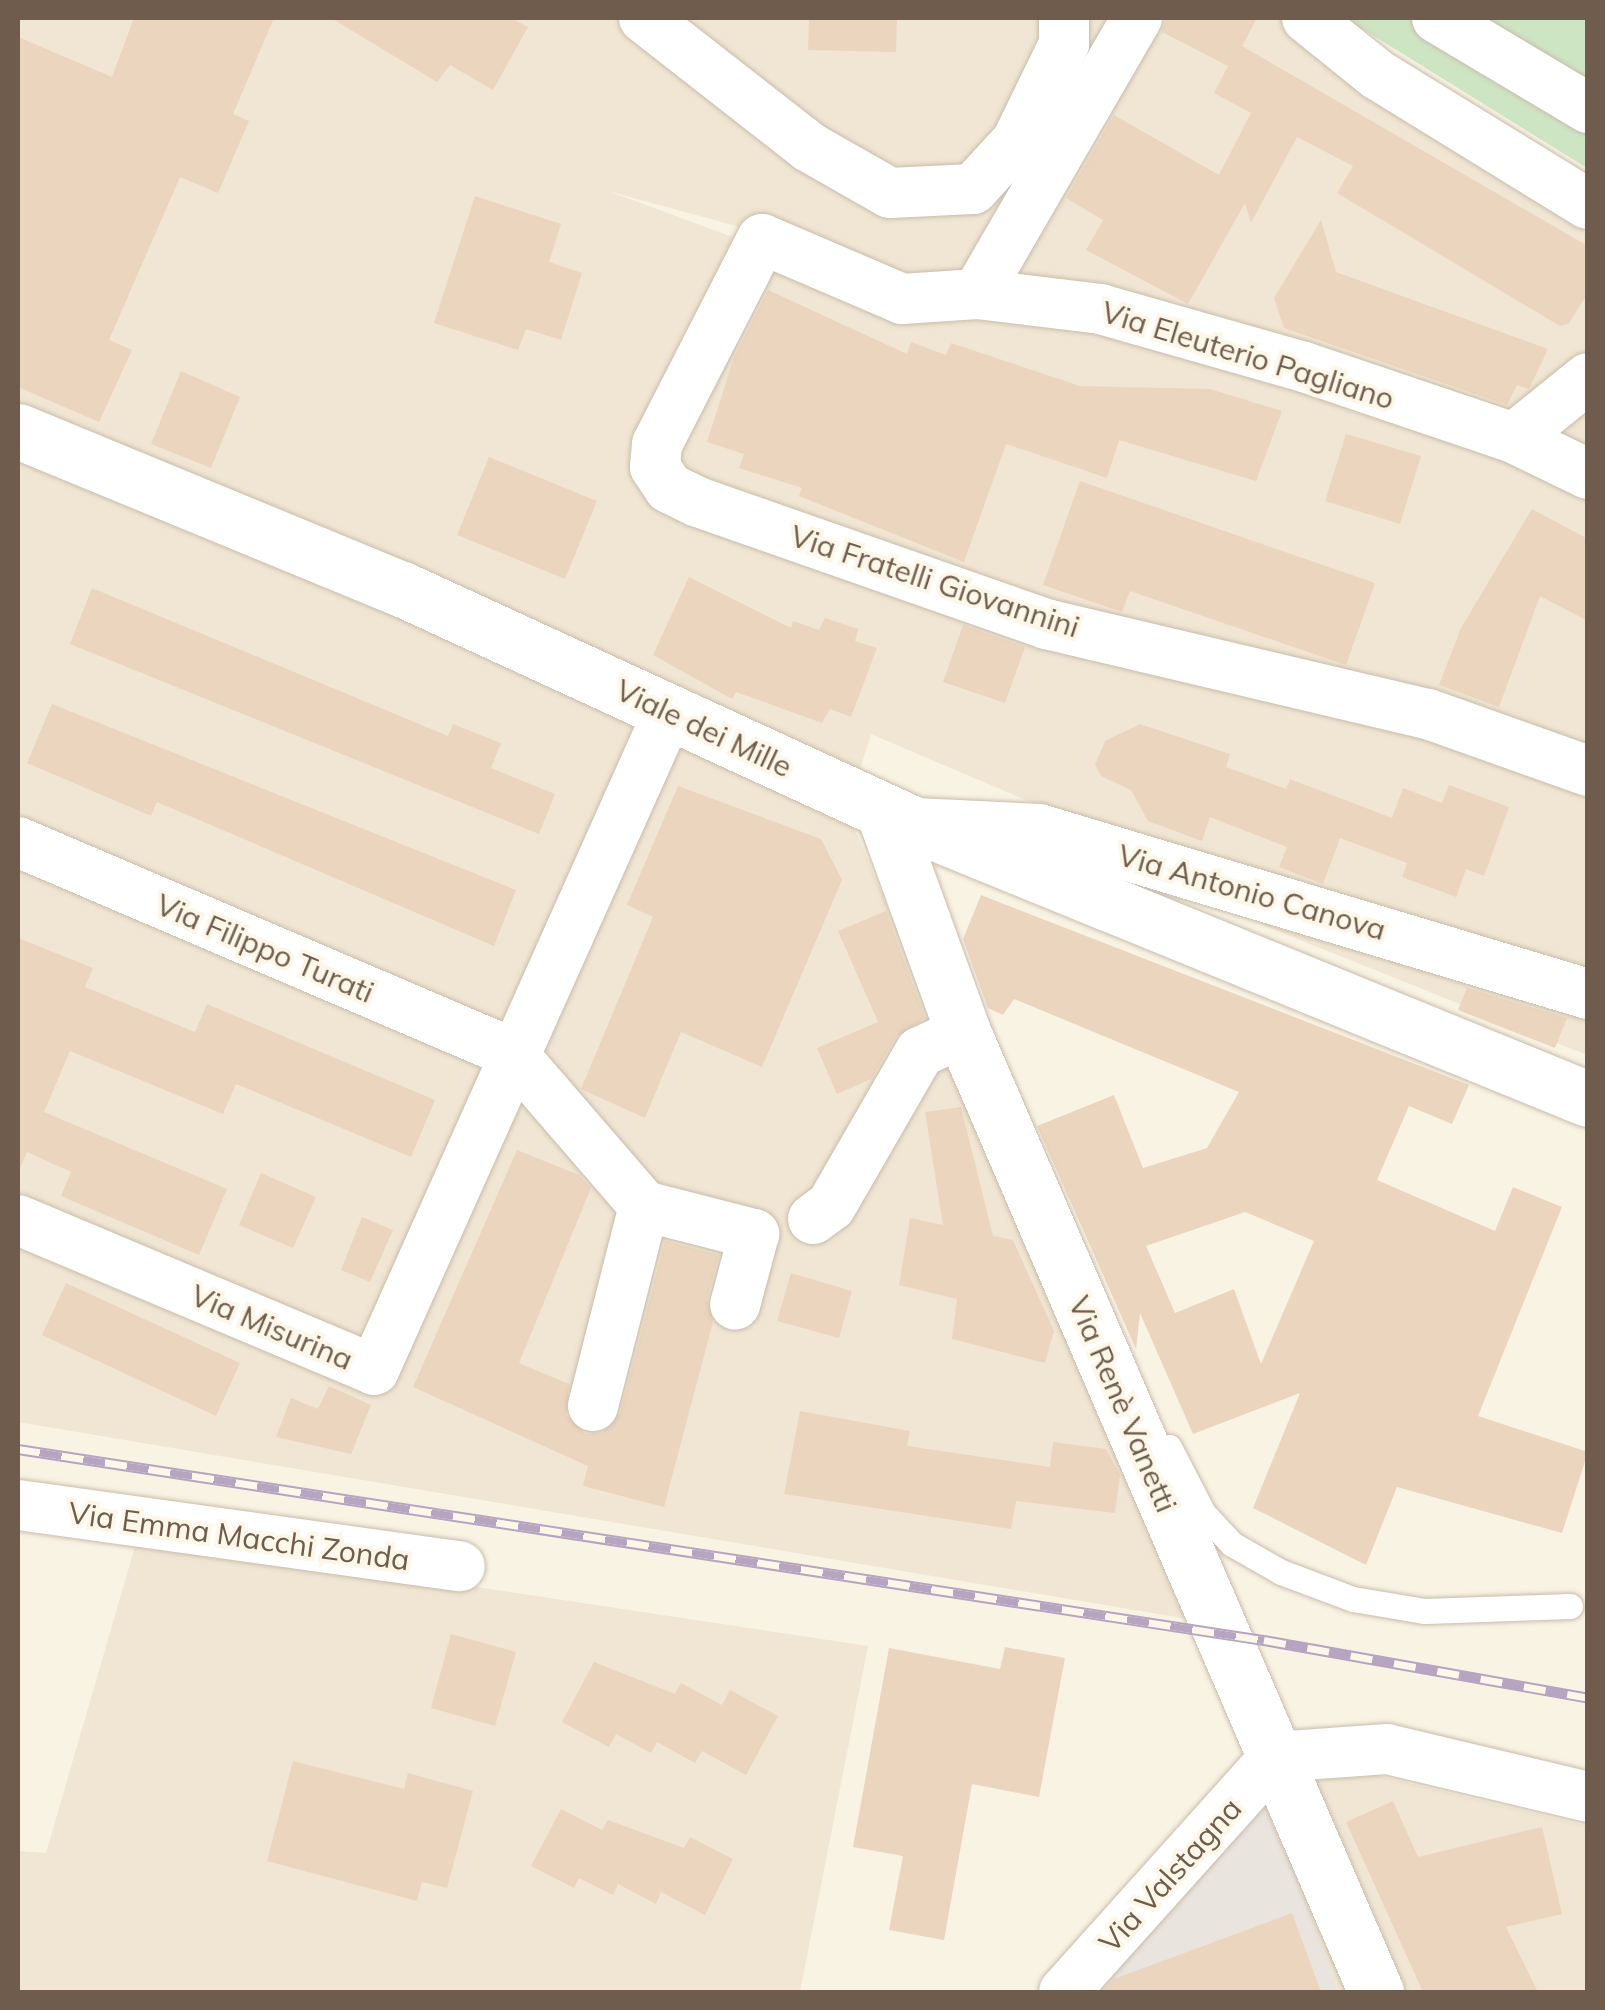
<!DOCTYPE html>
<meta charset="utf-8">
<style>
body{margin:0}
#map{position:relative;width:1605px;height:2010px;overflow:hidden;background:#f9f3e4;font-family:Mulish,sans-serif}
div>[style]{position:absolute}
.residential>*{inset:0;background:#f0e6d3}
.industrial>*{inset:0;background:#e9e4de}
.green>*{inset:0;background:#cee5c4}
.building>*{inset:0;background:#ecd5be}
.roads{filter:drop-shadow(0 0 2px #c9bcab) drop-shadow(0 0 2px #c9bcab)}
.lane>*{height:25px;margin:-12.5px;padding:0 12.5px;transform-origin:12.5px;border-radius:12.5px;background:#fff}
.street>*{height:50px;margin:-25px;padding:0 25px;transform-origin:25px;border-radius:25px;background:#fff}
.secondary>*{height:55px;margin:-27.5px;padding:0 27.5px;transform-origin:27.5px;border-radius:27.5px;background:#fff}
.rail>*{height:11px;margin-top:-5.5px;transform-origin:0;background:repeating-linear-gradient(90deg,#fdf7e9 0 22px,#b7a4c1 0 44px);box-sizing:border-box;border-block:2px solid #b7a4c1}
span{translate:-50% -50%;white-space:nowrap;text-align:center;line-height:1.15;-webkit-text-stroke:8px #fdf7e9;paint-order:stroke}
.street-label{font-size:30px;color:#6f5c4c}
.frame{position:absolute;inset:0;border:20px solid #6f5c4c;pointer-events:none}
</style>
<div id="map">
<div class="residential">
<div style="clip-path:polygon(18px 18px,1113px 18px,956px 286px,608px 191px,768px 250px,901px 316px,986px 321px,1161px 18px,1283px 18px,1364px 95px,1587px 231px,1587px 1055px,1265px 926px,1145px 851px,871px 734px,847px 811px,1188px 1619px,18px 1422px)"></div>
<div style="clip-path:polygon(138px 1536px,868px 1646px,800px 1992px,18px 1992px,18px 1851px,46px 1853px)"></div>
<div style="clip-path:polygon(1371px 1774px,1587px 1826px,1587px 1992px,1338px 1992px,1266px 1780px)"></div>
</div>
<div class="industrial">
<div style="clip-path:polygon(1266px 1780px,1338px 1992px,1075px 1992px)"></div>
</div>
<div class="green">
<div style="clip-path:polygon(1345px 18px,1587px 18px,1587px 168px)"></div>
</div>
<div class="building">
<div style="clip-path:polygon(134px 18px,274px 18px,233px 114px,249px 121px,218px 193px,180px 177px,109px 340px,132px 350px,99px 422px,18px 387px,18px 37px,112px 77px)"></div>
<div style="clip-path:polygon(331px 18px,511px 18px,528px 27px,493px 90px,450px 65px,437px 82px)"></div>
<div style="clip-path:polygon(809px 18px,897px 18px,896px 52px,808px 50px)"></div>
<div style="clip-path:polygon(1166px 18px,1257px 18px,1242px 46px,1588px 246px,1588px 293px,1569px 323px,1560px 326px,1337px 193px,1353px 166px,1297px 137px,1251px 223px,1245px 203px,1188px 304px,1086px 250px,1103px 220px,1066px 198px,1114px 115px,1219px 175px,1251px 113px,1214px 93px,1228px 66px,1162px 32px)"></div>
<div style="clip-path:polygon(475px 196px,561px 224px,549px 262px,582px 273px,561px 340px,526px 329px,518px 350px,434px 323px)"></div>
<div style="clip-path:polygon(1321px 220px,1336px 272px,1548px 349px,1529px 389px,1517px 385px,1507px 405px,1284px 328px,1274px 298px)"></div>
<div style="clip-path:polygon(768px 290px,907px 354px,911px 342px,946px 355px,951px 343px,1080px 386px,1210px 389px,1282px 411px,1256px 481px,1119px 440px,1107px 478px,1006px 444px,964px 562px,799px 496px,802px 488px,739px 468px,744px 454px,707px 442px,734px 357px)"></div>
<div style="clip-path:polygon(181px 371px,240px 397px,211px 468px,151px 444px)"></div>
<div style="clip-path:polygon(1346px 434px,1421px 456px,1400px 524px,1325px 501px)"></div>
<div style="clip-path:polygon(489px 457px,597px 501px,565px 579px,457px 535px)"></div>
<div style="clip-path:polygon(1080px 481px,1375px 583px,1346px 665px,1130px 591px,1122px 612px,1043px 585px)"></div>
<div style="clip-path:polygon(1532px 509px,1588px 539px,1588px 621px,1540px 596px,1499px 707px,1439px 685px,1461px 628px)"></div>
<div style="clip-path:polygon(689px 577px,791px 628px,793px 621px,819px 630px,825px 618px,858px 629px,855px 641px,877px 648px,851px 717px,830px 709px,822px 723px,736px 692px,732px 699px,653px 655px)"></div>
<div style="clip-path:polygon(92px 588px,448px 736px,453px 724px,501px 743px,491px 768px,555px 794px,539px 834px,70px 644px)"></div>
<div style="clip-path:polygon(963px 625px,1025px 647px,1005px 703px,943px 682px)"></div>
<div style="clip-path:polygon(52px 704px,516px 890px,494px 946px,157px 802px,151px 816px,27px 763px)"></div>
<div style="clip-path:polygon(1140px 724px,1230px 754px,1226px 767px,1286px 789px,1290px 779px,1392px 818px,1403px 788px,1442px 803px,1449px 785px,1509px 807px,1484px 876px,1466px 869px,1456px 897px,1402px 877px,1407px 863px,1340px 838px,1323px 884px,1279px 867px,1287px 847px,1210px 817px,1202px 841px,1148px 821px,1131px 790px,1101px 776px,1095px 765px,1105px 741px)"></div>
<div style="clip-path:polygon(678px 786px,821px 839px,842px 880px,762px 1067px,681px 1032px,645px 1118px,581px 1089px,653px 917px,627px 905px)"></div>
<div style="clip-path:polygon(evenodd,981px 895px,1469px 1085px,1452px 1124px,1409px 1106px,1377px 1180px,1495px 1231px,1513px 1187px,1562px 1207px,1478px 1416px,1588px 1452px,1562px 1533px,1397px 1487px,1366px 1565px,1253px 1508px,1300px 1393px,1193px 1434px,1140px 1313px,1136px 1349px,1037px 1126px,1114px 1095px,1143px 1168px,1207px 1148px,1239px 1092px,1014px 999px,1003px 1015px,988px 1008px,963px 939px,981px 895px,1245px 1212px,1314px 1241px,1261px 1364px,1234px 1289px,1175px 1313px,1146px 1246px,1245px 1212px)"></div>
<div style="clip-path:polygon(886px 911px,925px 1018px,896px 1037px,871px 1079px,837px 1094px,817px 1048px,878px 1022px,838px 931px)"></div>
<div style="clip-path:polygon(18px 938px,93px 968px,85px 987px,195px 1032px,207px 1004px,435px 1100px,411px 1157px,236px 1084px,223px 1114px,70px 1051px,44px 1112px,227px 1189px,199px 1255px,61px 1196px,71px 1172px,27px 1152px,18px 1173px)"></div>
<div style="clip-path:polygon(1467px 988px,1567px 1018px,1555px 1048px,1458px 1010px)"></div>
<div style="clip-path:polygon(961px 1107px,993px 1236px,1013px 1240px,1054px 1331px,1045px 1363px,952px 1339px,957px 1299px,899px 1285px,910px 1218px,943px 1225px,925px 1112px)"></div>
<div style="clip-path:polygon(517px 1150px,579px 1175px,591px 1188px,519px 1363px,569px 1384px,566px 1415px,585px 1434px,602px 1433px,620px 1414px,665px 1241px,719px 1255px,707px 1299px,713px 1322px,664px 1507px,583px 1486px,588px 1466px,413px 1387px)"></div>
<div style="clip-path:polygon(261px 1173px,316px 1197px,293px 1248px,239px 1225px)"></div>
<div style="clip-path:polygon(362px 1217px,393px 1230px,370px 1282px,341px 1270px)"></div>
<div style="clip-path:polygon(791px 1273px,852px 1291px,839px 1338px,777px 1321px)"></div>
<div style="clip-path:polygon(66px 1283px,240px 1363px,216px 1416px,42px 1335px)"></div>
<div style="clip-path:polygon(329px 1386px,371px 1405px,351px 1454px,276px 1437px,291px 1398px,318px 1409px)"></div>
<div style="clip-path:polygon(800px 1411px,910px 1431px,907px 1446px,1050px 1467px,1053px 1442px,1106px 1449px,1120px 1475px,1115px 1513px,1016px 1501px,1011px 1529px,784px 1494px)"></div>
<div style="clip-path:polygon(451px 1634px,516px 1652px,495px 1726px,431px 1708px)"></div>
<div style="clip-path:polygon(1005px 1647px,1065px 1658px,1039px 1797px,972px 1784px,944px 1940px,889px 1930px,903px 1856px,853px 1847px,889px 1648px,1000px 1669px)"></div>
<div style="clip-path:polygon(594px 1662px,675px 1694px,681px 1683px,722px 1705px,730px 1690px,778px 1716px,746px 1775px,702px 1751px,695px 1763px,657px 1742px,651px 1753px,616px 1734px,609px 1747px,562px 1722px)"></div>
<div style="clip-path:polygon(293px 1761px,404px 1789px,408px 1773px,473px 1791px,447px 1888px,422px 1882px,417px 1901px,267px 1861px)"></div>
<div style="clip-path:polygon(1393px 1801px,1418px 1857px,1542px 1827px,1562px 1914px,1506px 1927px,1538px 1992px,1423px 1992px,1346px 1822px)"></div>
<div style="clip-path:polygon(561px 1809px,602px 1830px,608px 1820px,684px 1848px,690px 1837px,733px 1859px,705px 1915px,661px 1892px,656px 1904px,618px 1884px,613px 1895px,579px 1878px,574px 1888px,531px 1866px)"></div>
<div style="clip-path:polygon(1292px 1913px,1321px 1992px,1102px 1992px,1114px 1979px)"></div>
</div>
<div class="roads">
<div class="lane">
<div style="left:1169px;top:1447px;width:74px;rotate:62.7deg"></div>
<div style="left:1203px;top:1513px;width:42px;rotate:46.9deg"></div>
<div style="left:1232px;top:1544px;width:56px;rotate:29.7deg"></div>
<div style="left:1281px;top:1572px;width:77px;rotate:20.6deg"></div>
<div style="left:1353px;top:1599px;width:73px;rotate:9.5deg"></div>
<div style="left:1425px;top:1611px;width:145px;rotate:-2deg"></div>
</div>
<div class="street">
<div style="left:644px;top:18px;width:209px;rotate:38deg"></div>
<div style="left:809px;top:147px;width:93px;rotate:29.6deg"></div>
<div style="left:890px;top:193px;width:83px;rotate:-2.8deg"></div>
<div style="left:973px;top:189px;width:65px;rotate:-47.5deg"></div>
<div style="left:1017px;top:141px;width:108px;rotate:-64.1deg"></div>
<div style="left:1064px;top:44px;width:26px;rotate:-90deg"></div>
<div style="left:1307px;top:18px;width:91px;rotate:38.8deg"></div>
<div style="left:1378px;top:75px;width:246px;rotate:31.6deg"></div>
<div style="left:1437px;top:18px;width:176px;rotate:30.8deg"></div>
<div style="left:977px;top:294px;width:319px;rotate:-59.9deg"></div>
<div style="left:1514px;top:438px;width:95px;rotate:-39deg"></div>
<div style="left:1588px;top:474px;width:82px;rotate:-154.1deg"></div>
<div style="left:1514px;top:438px;width:222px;rotate:-161.3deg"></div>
<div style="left:1304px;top:367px;width:211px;rotate:-164.1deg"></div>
<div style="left:1101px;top:309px;width:125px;rotate:-173.1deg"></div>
<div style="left:977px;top:294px;width:75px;rotate:176.2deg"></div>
<div style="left:902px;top:299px;width:152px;rotate:-156.8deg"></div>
<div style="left:762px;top:239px;width:230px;rotate:117.1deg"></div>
<div style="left:657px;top:444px;width:23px;rotate:95deg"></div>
<div style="left:655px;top:467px;width:25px;rotate:56deg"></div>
<div style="left:669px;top:488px;width:32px;rotate:26deg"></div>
<div style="left:698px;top:502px;width:369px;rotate:19.3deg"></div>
<div style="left:1046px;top:624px;width:392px;rotate:13.3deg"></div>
<div style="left:1428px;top:714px;width:170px;rotate:19.6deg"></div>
<div style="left:916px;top:823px;width:123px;rotate:2.8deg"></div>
<div style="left:1039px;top:829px;width:573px;rotate:16.73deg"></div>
<div style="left:18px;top:842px;width:537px;rotate:23.13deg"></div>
<div style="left:512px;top:1053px;width:202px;rotate:49.2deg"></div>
<div style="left:644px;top:1206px;width:114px;rotate:14.3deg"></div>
<div style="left:754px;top:1234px;width:73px;rotate:105deg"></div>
<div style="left:813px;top:1219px;width:22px;rotate:-36deg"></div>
<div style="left:831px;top:1206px;width:178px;rotate:-60deg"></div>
<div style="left:920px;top:1052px;width:47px;rotate:-24.9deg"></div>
<div style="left:18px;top:1220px;width:386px;rotate:22.8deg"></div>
<div style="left:374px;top:1370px;width:720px;rotate:-65.89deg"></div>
<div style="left:593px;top:1406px;width:206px;rotate:-75.7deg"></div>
<div style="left:18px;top:1505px;width:446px;rotate:7.9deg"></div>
<div style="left:1064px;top:1992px;width:316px;rotate:-48.1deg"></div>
<div style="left:1275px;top:1757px;width:112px;rotate:-4.1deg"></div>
<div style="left:1387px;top:1749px;width:207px;rotate:13.4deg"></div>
</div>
<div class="secondary">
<div style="left:18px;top:431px;width:415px;rotate:22.4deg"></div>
<div style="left:402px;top:589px;width:560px;rotate:24.69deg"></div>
<div style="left:911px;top:823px;width:731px;rotate:22.18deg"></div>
<div style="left:883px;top:811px;width:235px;rotate:70.1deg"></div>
<div style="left:963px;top:1032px;width:1045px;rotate:66.72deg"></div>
</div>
</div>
<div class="rail">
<div style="left:18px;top:1449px;width:1261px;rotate:8.72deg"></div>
<div style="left:1264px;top:1640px;width:329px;rotate:10.1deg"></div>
</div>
<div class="street-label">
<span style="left:1248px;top:355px;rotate:17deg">Via Eleuterio Pagliano</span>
<span style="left:935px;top:581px;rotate:18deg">Via Fratelli Giovannini</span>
<span style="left:704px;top:728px;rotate:25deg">Viale dei Mille</span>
<span style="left:1252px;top:892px;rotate:16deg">Via Antonio Canova</span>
<span style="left:265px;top:948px;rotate:23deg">Via Filippo Turati</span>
<span style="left:272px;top:1327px;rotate:23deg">Via Misurina</span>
<span style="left:1123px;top:1404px;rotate:67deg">Via Renè Vanetti</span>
<span style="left:239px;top:1536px;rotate:8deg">Via Emma Macchi Zonda</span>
<span style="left:1170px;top:1875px;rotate:-48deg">Via Valstagna</span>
</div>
<div class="frame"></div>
</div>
